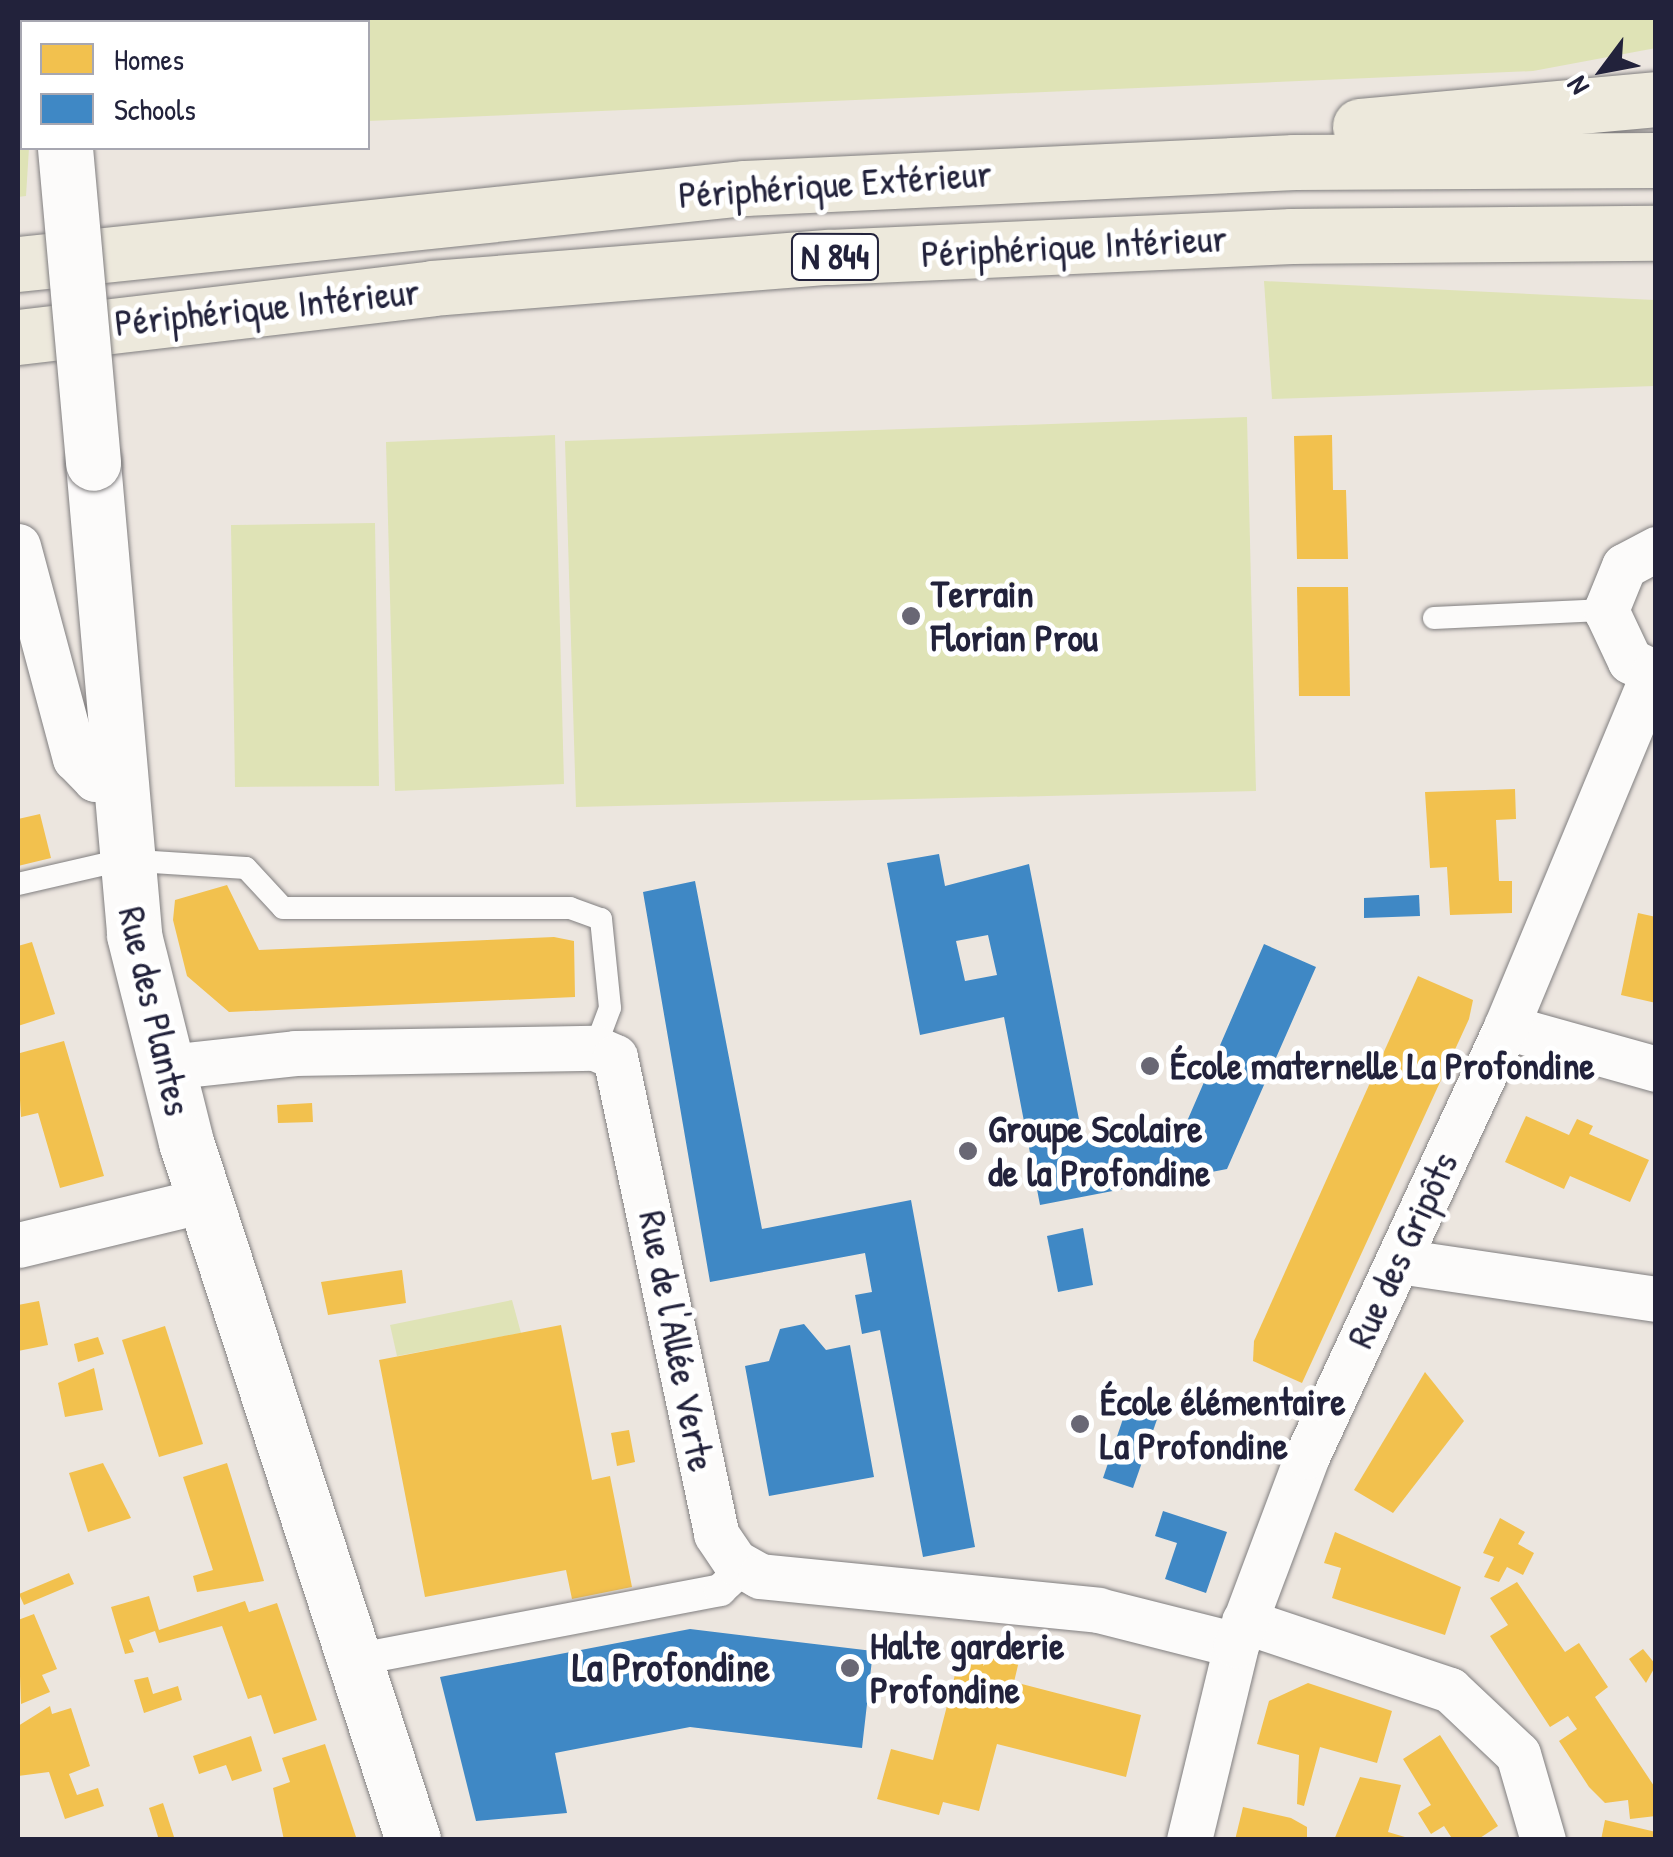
<!DOCTYPE html>
<meta charset="utf-8">
<style>
body{margin:0}
#map{position:relative;width:1673px;height:1857px;overflow:hidden;background:#ece6df;font-family:"Patrick Hand",sans-serif}
div>[style]{position:absolute}
.green>*{inset:0;background:#dfe3b6}
.homes>*{inset:0;background:#f2c14e}
.schools>*{inset:0;background:#3f88c5}
.roads{filter:drop-shadow(0 0 2px #817f80) drop-shadow(0 0 2px #817f80)}
.service>*{height:22px;margin:-11px;padding:0 11px;transform-origin:11px;border-radius:11px;background:#fcfbfa}
.pedestrian>*{height:32px;margin:-16px;padding:0 16px;transform-origin:16px;border-radius:16px;background:#fcfbfa}
.minor>*{height:45px;margin:-22.5px;padding:0 22.5px;transform-origin:22.5px;border-radius:22.5px;background:#fcfbfa}
.tertiary>*{height:55px;margin:-27.5px;padding:0 27.5px;transform-origin:27.5px;border-radius:27.5px;background:#fcfbfa}
.trunk>*{height:55px;margin:-27.5px;padding:0 27.5px;transform-origin:27.5px;border-radius:27.5px;background:#ede9dc}
.bridges{filter:drop-shadow(0 0 2px #817f80) drop-shadow(0 0 2px #817f80)}
.tertiary-bridge>*{height:55px;margin:-27.5px;padding:0 27.5px;transform-origin:27.5px;border-radius:27.5px;background:#fcfbfa}
.dots>*{width:28px;height:28px;translate:-50% -50%;box-sizing:border-box;border:5px solid #fff;border-radius:50%}
span{translate:-50% -50%;white-space:nowrap;text-align:center;line-height:1.15;-webkit-text-stroke:10px #fff;paint-order:stroke}
.shield-label span{padding:2px 8px;background:#fff;border:2px solid;border-radius:8px;-webkit-text-stroke-width:0}
.shield-label{font-size:35px;color:#22223b;font-weight:700}
.street-label{font-size:38px;color:#22223b}
.poi-label{font-size:38px;color:#22223b;font-weight:700}
.left{translate:0 -50%;text-align:left}
.neighbourhood-label{font-size:40px;color:#22223b;font-weight:700}
.frame{position:absolute;inset:0;border:20px solid #22223b;pointer-events:none}
.legend{position:absolute;left:20px;top:20px;width:350px;height:130px;box-sizing:border-box;background:#fff;border:2px solid #a7a7b1;margin:0;padding:12px 18px;list-style:none;font-size:30px;color:#22223b}
.legend li{display:flex;align-items:center;gap:20px;height:50px}
.legend b{width:50px;border:2px solid #a7a7b1}
.north{position:absolute;left:1553px;top:20px;width:100px;height:100px;-webkit-text-stroke:8px #fff;paint-order:stroke;rotate:238deg;font-size:28px;font-weight:700;line-height:40px;text-align:center;color:#22223b}
.north::after{content:'';display:block;margin:auto;width:35px;height:45px;background:#22223b;clip-path:polygon(50% 0,100% 100%,50% 72%,0 100%)}
</style>
<div id="map">
<div class="green">
<div style="clip-path:polygon(19px 18px,29px 148px,26px 196px,18px 197px)"></div>
<div style="clip-path:polygon(132px 18px,1655px 18px,1656px 48px,1533px 71px,368px 121px,368px 22px)"></div>
<div style="clip-path:polygon(1264px 281px,1655px 300px,1655px 386px,1272px 399px)"></div>
<div style="clip-path:polygon(1247px 417px,1256px 791px,576px 807px,565px 441px)"></div>
<div style="clip-path:polygon(555px 435px,564px 784px,395px 791px,386px 442px)"></div>
<div style="clip-path:polygon(375px 523px,379px 786px,235px 787px,231px 525px)"></div>
<div style="clip-path:polygon(512px 1300px,521px 1333px,397px 1356px,390px 1325px)"></div>
</div>
<div class="homes">
<div style="clip-path:polygon(1332px 435px,1333px 490px,1346px 490px,1348px 559px,1297px 559px,1294px 436px)"></div>
<div style="clip-path:polygon(1297px 587px,1348px 587px,1350px 696px,1299px 696px)"></div>
<div style="clip-path:polygon(1515px 789px,1516px 819px,1496px 820px,1499px 881px,1512px 881px,1512px 913px,1450px 915px,1447px 867px,1430px 868px,1425px 792px)"></div>
<div style="clip-path:polygon(40px 814px,51px 858px,18px 866px,18px 819px)"></div>
<div style="clip-path:polygon(227px 885px,259px 950px,554px 937px,574px 941px,575px 997px,229px 1012px,187px 976px,173px 920px,175px 900px)"></div>
<div style="clip-path:polygon(1638px 913px,1656px 917px,1656px 1003px,1621px 995px)"></div>
<div style="clip-path:polygon(32px 942px,55px 1014px,18px 1026px,18px 946px)"></div>
<div style="clip-path:polygon(1418px 976px,1473px 1000px,1469px 1019px,1302px 1383px,1253px 1361px,1254px 1341px)"></div>
<div style="clip-path:polygon(64px 1041px,104px 1176px,60px 1188px,38px 1113px,21px 1117px,18px 1067px,20px 1053px)"></div>
<div style="clip-path:polygon(312px 1103px,313px 1122px,278px 1123px,277px 1105px)"></div>
<div style="clip-path:polygon(1526px 1116px,1569px 1135px,1577px 1119px,1593px 1126px,1589px 1134px,1649px 1160px,1630px 1202px,1570px 1176px,1564px 1189px,1505px 1162px)"></div>
<div style="clip-path:polygon(402px 1270px,406px 1303px,328px 1315px,321px 1282px)"></div>
<div style="clip-path:polygon(39px 1301px,48px 1345px,18px 1351px,18px 1305px)"></div>
<div style="clip-path:polygon(561px 1325px,592px 1480px,610px 1476px,632px 1587px,572px 1599px,566px 1570px,425px 1597px,379px 1360px)"></div>
<div style="clip-path:polygon(165px 1326px,203px 1444px,159px 1457px,122px 1340px)"></div>
<div style="clip-path:polygon(98px 1337px,104px 1354px,78px 1362px,74px 1344px)"></div>
<div style="clip-path:polygon(94px 1368px,103px 1410px,65px 1417px,58px 1383px)"></div>
<div style="clip-path:polygon(1425px 1372px,1464px 1421px,1393px 1513px,1354px 1490px)"></div>
<div style="clip-path:polygon(629px 1430px,635px 1462px,617px 1466px,611px 1433px)"></div>
<div style="clip-path:polygon(103px 1463px,131px 1518px,88px 1532px,69px 1473px)"></div>
<div style="clip-path:polygon(227px 1463px,264px 1581px,197px 1592px,193px 1576px,213px 1570px,183px 1477px)"></div>
<div style="clip-path:polygon(1500px 1518px,1525px 1532px,1518px 1544px,1534px 1553px,1523px 1575px,1507px 1567px,1499px 1582px,1484px 1577px,1494px 1557px,1483px 1553px)"></div>
<div style="clip-path:polygon(1335px 1532px,1461px 1587px,1445px 1635px,1332px 1598px,1341px 1568px,1324px 1563px)"></div>
<div style="clip-path:polygon(69px 1573px,74px 1584px,24px 1605px,19px 1594px)"></div>
<div style="clip-path:polygon(1517px 1582px,1565px 1652px,1579px 1643px,1608px 1687px,1595px 1697px,1656px 1789px,1656px 1816px,1630px 1819px,1628px 1800px,1605px 1803px,1589px 1787px,1559px 1741px,1577px 1729px,1568px 1716px,1550px 1727px,1490px 1636px,1508px 1625px,1490px 1598px)"></div>
<div style="clip-path:polygon(149px 1596px,159px 1630px,245px 1601px,249px 1612px,277px 1603px,317px 1720px,274px 1734px,261px 1695px,248px 1699px,222px 1626px,159px 1643px,155px 1631px,129px 1640px,134px 1652px,125px 1654px,111px 1607px)"></div>
<div style="clip-path:polygon(34px 1614px,57px 1669px,42px 1675px,50px 1692px,21px 1704px,18px 1620px)"></div>
<div style="clip-path:polygon(1643px 1649px,1656px 1665px,1646px 1683px,1629px 1659px)"></div>
<div style="clip-path:polygon(974px 1650px,1019px 1661px,1014px 1682px,1141px 1715px,1126px 1777px,997px 1744px,979px 1811px,943px 1802px,939px 1815px,877px 1799px,891px 1749px,933px 1760px,957px 1667px,969px 1670px)"></div>
<div style="clip-path:polygon(148px 1677px,153px 1694px,178px 1686px,182px 1700px,144px 1713px,134px 1680px)"></div>
<div style="clip-path:polygon(1308px 1683px,1392px 1711px,1377px 1763px,1320px 1747px,1304px 1806px,1297px 1804px,1299px 1755px,1257px 1744px,1269px 1701px)"></div>
<div style="clip-path:polygon(50px 1706px,52px 1714px,71px 1708px,90px 1766px,69px 1774px,77px 1795px,98px 1788px,104px 1806px,65px 1819px,49px 1772px,18px 1776px,18px 1726px)"></div>
<div style="clip-path:polygon(1440px 1735px,1498px 1826px,1477px 1840px,1453px 1840px,1444px 1826px,1431px 1834px,1418px 1813px,1431px 1805px,1403px 1759px)"></div>
<div style="clip-path:polygon(251px 1736px,262px 1771px,232px 1781px,226px 1765px,199px 1774px,193px 1756px)"></div>
<div style="clip-path:polygon(325px 1744px,357px 1840px,284px 1840px,273px 1788px,290px 1782px,282px 1758px)"></div>
<div style="clip-path:polygon(1360px 1777px,1401px 1785px,1388px 1832px,1415px 1840px,1334px 1840px)"></div>
<div style="clip-path:polygon(163px 1803px,175px 1840px,159px 1840px,149px 1808px)"></div>
<div style="clip-path:polygon(1243px 1807px,1291px 1818px,1307px 1827px,1307px 1840px,1235px 1840px)"></div>
<div style="clip-path:polygon(1605px 1820px,1656px 1832px,1656px 1840px,1601px 1840px)"></div>
</div>
<div class="schools">
<div style="clip-path:polygon(evenodd,939px 854px,945px 886px,1029px 864px,1083px 1140px,1188px 1119px,1264px 944px,1316px 967px,1227px 1169px,1040px 1205px,1004px 1017px,920px 1035px,887px 863px,939px 854px,988px 935px,997px 975px,965px 981px,956px 941px,988px 935px)"></div>
<div style="clip-path:polygon(695px 881px,762px 1229px,911px 1200px,975px 1547px,923px 1557px,880px 1330px,862px 1334px,855px 1295px,872px 1292px,865px 1253px,710px 1282px,643px 892px)"></div>
<div style="clip-path:polygon(1419px 895px,1420px 916px,1364px 918px,1364px 898px)"></div>
<div style="clip-path:polygon(1083px 1228px,1093px 1285px,1058px 1292px,1047px 1236px)"></div>
<div style="clip-path:polygon(804px 1324px,826px 1350px,850px 1345px,874px 1477px,769px 1496px,745px 1366px,769px 1361px,780px 1329px)"></div>
<div style="clip-path:polygon(1130px 1398px,1161px 1408px,1133px 1488px,1103px 1478px)"></div>
<div style="clip-path:polygon(1163px 1511px,1227px 1532px,1206px 1593px,1165px 1579px,1177px 1543px,1155px 1536px)"></div>
<div style="clip-path:polygon(690px 1629px,873px 1651px,862px 1748px,690px 1727px,555px 1753px,567px 1813px,476px 1821px,440px 1677px)"></div>
</div>
<div class="roads">
<div class="service">
<div style="left:1434px;top:618px;width:172px;rotate:-2.7deg"></div>
<div style="left:18px;top:884px;width:107px;rotate:-13deg"></div>
<div style="left:122px;top:860px;width:124px;rotate:3.7deg"></div>
<div style="left:246px;top:868px;width:54px;rotate:47.2deg"></div>
<div style="left:283px;top:908px;width:287px"></div>
<div style="left:570px;top:908px;width:33px;rotate:20deg"></div>
<div style="left:601px;top:919px;width:89px;rotate:84.2deg"></div>
<div style="left:610px;top:1008px;width:43px;rotate:110.6deg"></div>
</div>
<div class="pedestrian">
<div style="left:354px;top:1660px;width:373px;rotate:-10.8deg"></div>
<div style="left:720px;top:1590px;width:34px;rotate:-43deg"></div>
</div>
<div class="minor">
<div style="left:18px;top:546px;width:220px;rotate:75deg"></div>
<div style="left:75px;top:758px;width:29px;rotate:46deg"></div>
<div style="left:95px;top:779px;width:20px;rotate:-6deg"></div>
<div style="left:1656px;top:549px;width:36px;rotate:152deg"></div>
<div style="left:1624px;top:566px;width:48px;rotate:112.2deg"></div>
<div style="left:1606px;top:610px;width:56px;rotate:64.8deg"></div>
<div style="left:1630px;top:661px;width:29px;rotate:25deg"></div>
<div style="left:1506px;top:1027px;width:156px;rotate:15.6deg"></div>
<div style="left:167px;top:1067px;width:129px;rotate:-6.2deg"></div>
<div style="left:295px;top:1053px;width:300px;rotate:-1deg"></div>
<div style="left:595px;top:1048px;width:22px;rotate:24deg"></div>
<div style="left:615px;top:1057px;width:488px;rotate:78deg"></div>
<div style="left:716px;top:1534px;width:34px;rotate:56deg"></div>
<div style="left:735px;top:1562px;width:29px;rotate:29deg"></div>
<div style="left:760px;top:1576px;width:340px;rotate:5.7deg"></div>
<div style="left:1098px;top:1610px;width:142px;rotate:14.2deg"></div>
<div style="left:18px;top:1245px;width:191px;rotate:-13.6deg"></div>
<div style="left:1399px;top:1261px;width:260px;rotate:8.4deg"></div>
<div style="left:1244px;top:1621px;width:217px;rotate:18.5deg"></div>
<div style="left:1450px;top:1690px;width:93px;rotate:43.3deg"></div>
<div style="left:1518px;top:1754px;width:90px;rotate:73.8deg"></div>
<div style="left:1189px;top:1840px;width:201px;rotate:-76.4deg"></div>
<div style="left:1236px;top:1645px;width:202px;rotate:-69.4deg"></div>
<div style="left:1307px;top:1456px;width:473px;rotate:-65.1deg"></div>
<div style="left:1506px;top:1027px;width:383px;rotate:-67.4deg"></div>
</div>
<div class="tertiary">
<div style="left:54px;top:18px;width:4px;rotate:90deg"></div>
<div style="left:93px;top:463px;width:474px;rotate:85deg"></div>
<div style="left:134px;top:935px;width:213px;rotate:75.9deg"></div>
<div style="left:186px;top:1142px;width:734px;rotate:71.98deg"></div>
</div>
<div class="trunk">
<div style="left:1360px;top:126px;width:297px;rotate:-5.2deg"></div>
<div style="left:18px;top:264px;width:731px;rotate:-5.97deg"></div>
<div style="left:745px;top:188px;width:550px;rotate:-2.71deg"></div>
<div style="left:1294px;top:162px;width:362px;rotate:-0.3deg"></div>
<div style="left:18px;top:337px;width:417px;rotate:-6.7deg"></div>
<div style="left:432px;top:288px;width:399px;rotate:-4.5deg"></div>
<div style="left:830px;top:257px;width:462px;rotate:-2.6deg"></div>
<div style="left:1292px;top:236px;width:364px;rotate:-0.5deg"></div>
</div>
</div>
<div class="bridges">
<div class="tertiary-bridge">
<div style="left:65px;top:148px;width:316px;rotate:84.9deg"></div>
</div>
</div>
<div class="dots">
<div style="left:911px;top:616px;background:#696774"></div>
<div style="left:1150px;top:1066px;background:#696774"></div>
<div style="left:968px;top:1151px;background:#696774"></div>
<div style="left:1080px;top:1424px;background:#696774"></div>
<div style="left:850px;top:1668px;background:#696774"></div>
</div>
<div class="shield-label">
<span style="left:835px;top:257px">N 844</span>
</div>
<div class="street-label">
<span style="left:835px;top:184px;rotate:-4deg">Périphérique Extérieur</span>
<span style="left:1074px;top:246px;rotate:-3deg">Périphérique Intérieur</span>
<span style="left:267px;top:307px;rotate:-6deg">Périphérique Intérieur</span>
<span style="left:155px;top:1011px;rotate:77deg">Rue des Plantes</span>
<span style="left:1402px;top:1250px;rotate:-65deg">Rue des Gripôts</span>
<span style="left:677px;top:1341px;rotate:79deg">Rue de l'Allée Verte</span>
</div>
<div class="poi-label">
<span class="left" style="left:931px;top:616px">Terrain<br>Florian Prou</span>
<span class="left" style="left:1170px;top:1066px">École maternelle La Profondine</span>
<span class="left" style="left:988px;top:1151px">Groupe Scolaire<br>de la Profondine</span>
<span class="left" style="left:1100px;top:1424px">École élémentaire<br>La Profondine</span>
<span class="left" style="left:870px;top:1668px">Halte garderie<br>Profondine</span>
</div>
<div class="neighbourhood-label">
<span style="left:671px;top:1666px">La Profondine</span>
</div>
<div class="frame"></div>
<ul class="legend">
<li><b style="height:28px;background:#f2c14e"></b>Homes</li>
<li><b style="height:28px;background:#3f88c5"></b>Schools</li>
</ul>
<div class="north">N</div>
</div>
